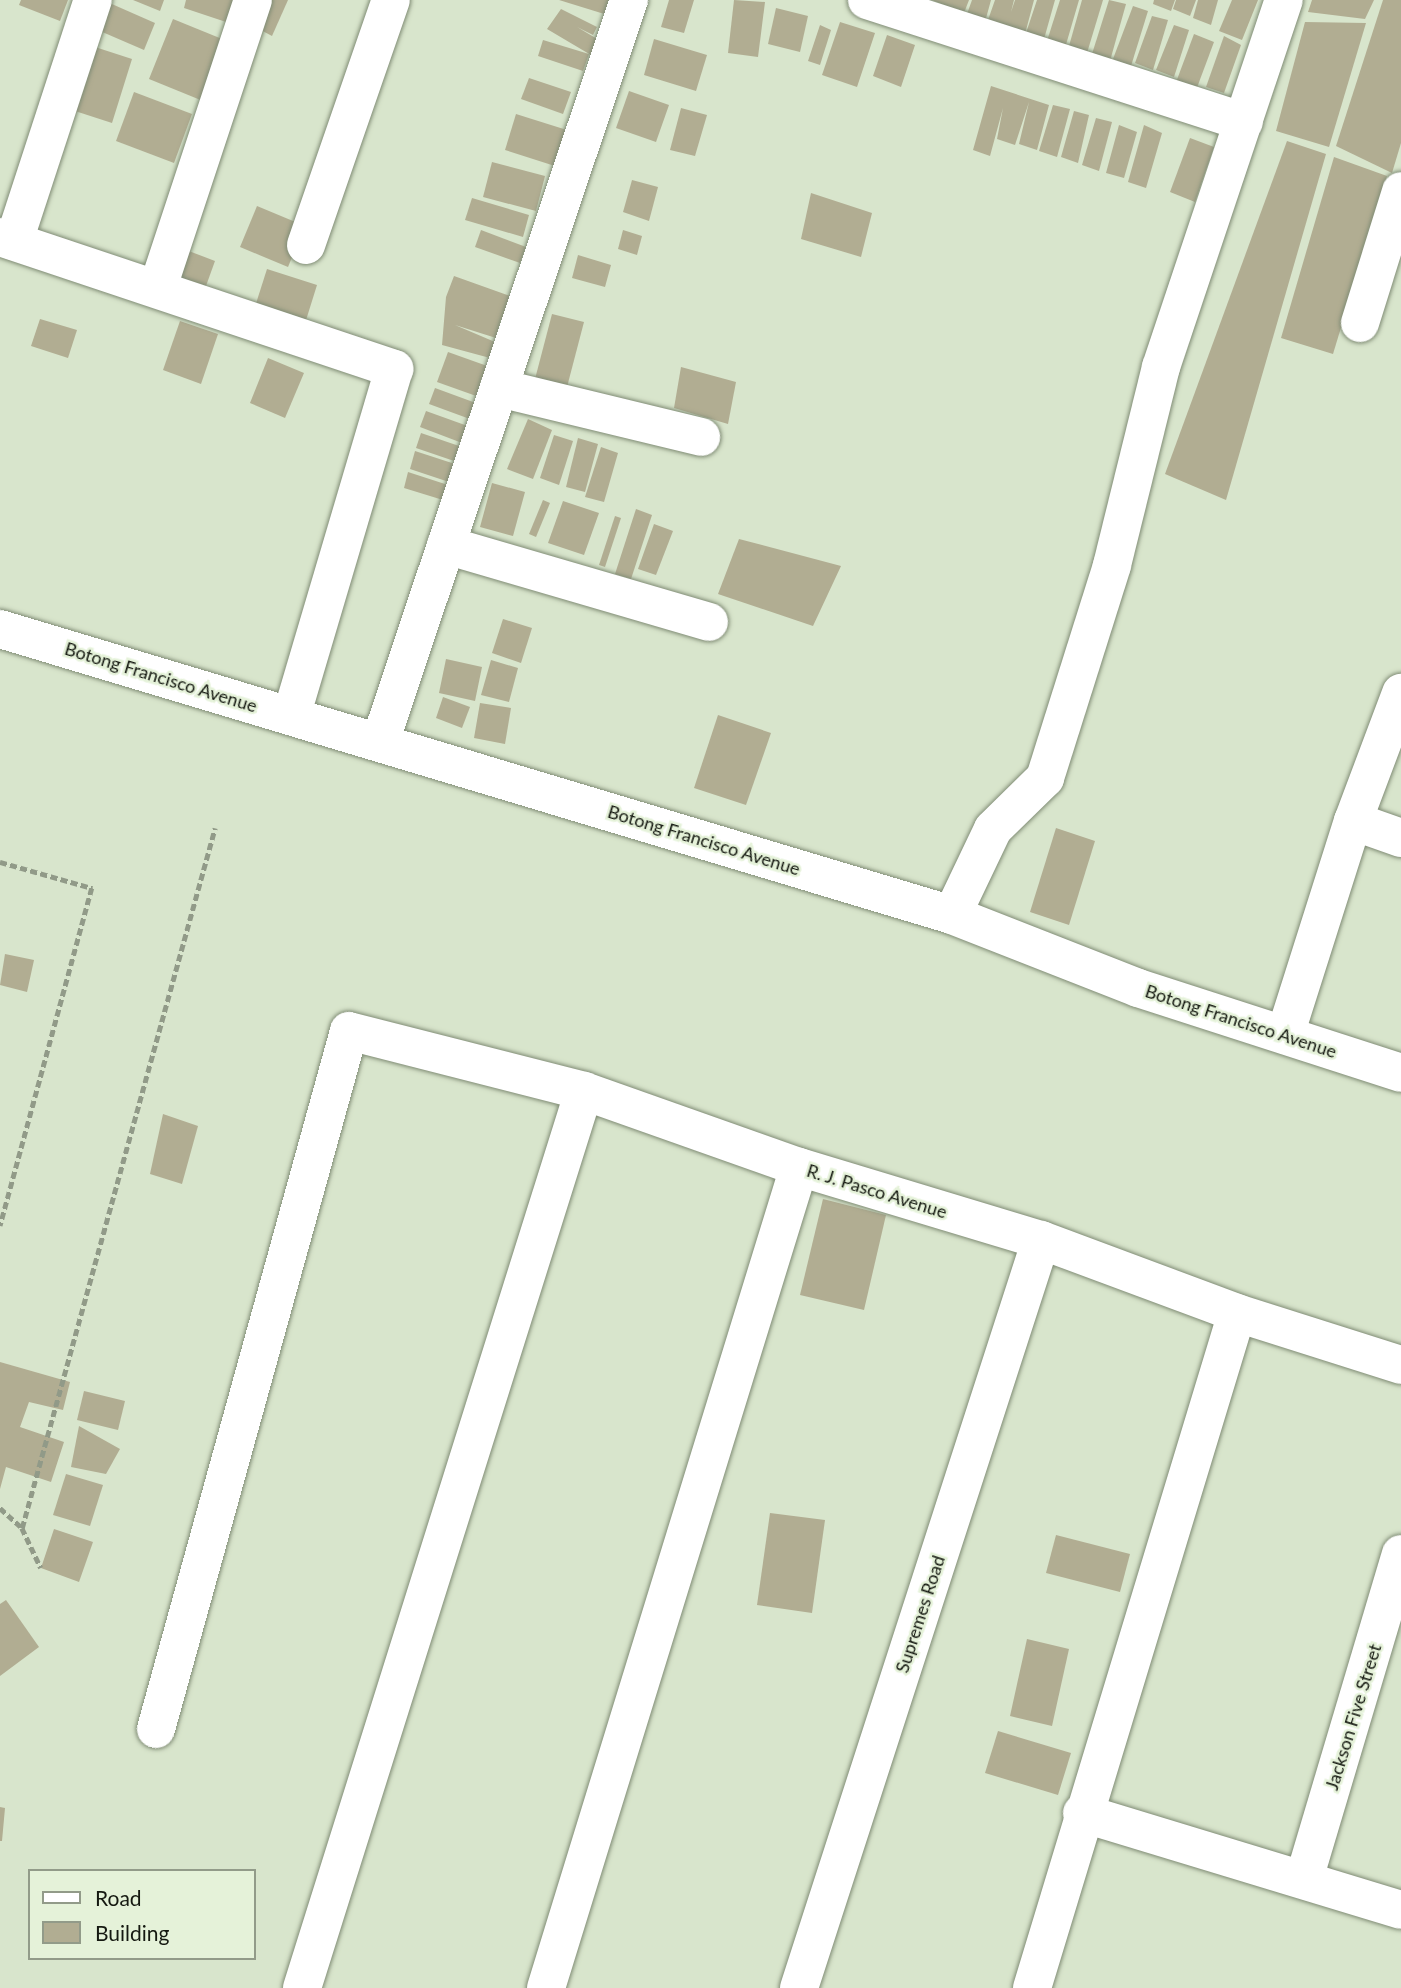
<!DOCTYPE html>
<style>
body{margin:0}
#map{position:relative;width:1401px;height:1988px;overflow:hidden;background:#d8e5cc;font-family:Lato,sans-serif}
div>[style]{position:absolute}
.building>*{inset:0;background:#b1ad92}
.path>*{height:4.5px;margin-top:-2.25px;transform-origin:0;background:repeating-linear-gradient(90deg,#919a88 0 7px,transparent 0 10.5px)}
.roads{filter:drop-shadow(0 0 2px #808c75) drop-shadow(0 0 2px #808c75)}
.minor>*{height:38px;margin:-19px;padding:0 19px;transform-origin:19px;border-radius:19px;background:#fff}
span{translate:-50% -50%;white-space:nowrap;text-align:center;line-height:1.15;-webkit-text-stroke:5px #e5f2d9;paint-order:stroke}
.street-label{font-size:18px;color:#151911}
.legend{position:absolute;left:28px;top:1869px;width:228px;height:91px;box-sizing:border-box;background:#e5f2d9;border:2px solid #929b89;margin:0;padding:9px 12px;list-style:none;font-size:21px;color:#151911}
.legend li{display:flex;align-items:center;gap:14px;height:35px}
.legend b{width:35px;border:2px solid #929b89}
</style>
<div id="map">
<div class="building">
<div style="clip-path:polygon(21px 0,68px 0,60px 21px,19px 5px)"></div>
<div style="clip-path:polygon(133px 0,164px 0,160px 11px)"></div>
<div style="clip-path:polygon(186px 0,240px 0,232px 24px,184px 8px)"></div>
<div style="clip-path:polygon(269px 0,288px 0,272px 36px,257px 28px)"></div>
<div style="clip-path:polygon(559px 0,618px 0,614px 17px)"></div>
<div style="clip-path:polygon(669px 0,694px 0,684px 33px,661px 27px)"></div>
<div style="clip-path:polygon(734px 0,765px 2px,758px 57px,728px 53px)"></div>
<div style="clip-path:polygon(932px 0,969px 0,964px 13px)"></div>
<div style="clip-path:polygon(972px 0,991px 0,985px 22px,967px 14px)"></div>
<div style="clip-path:polygon(995px 0,1014px 0,1011px 12px,1015px 0,1034px 0,1025px 34px,988px 20px)"></div>
<div style="clip-path:polygon(1037px 0,1055px 0,1044px 39px,1026px 33px)"></div>
<div style="clip-path:polygon(1060px 0,1079px 0,1065px 48px,1047px 41px)"></div>
<div style="clip-path:polygon(1082px 0,1103px 0,1087px 53px,1069px 46px)"></div>
<div style="clip-path:polygon(1109px 0,1126px 4px,1110px 61px,1092px 54px)"></div>
<div style="clip-path:polygon(1154px 0,1175px 0,1171px 11px,1153px 4px)"></div>
<div style="clip-path:polygon(1176px 0,1196px 0,1190px 16px,1173px 9px)"></div>
<div style="clip-path:polygon(1198px 0,1218px 0,1211px 25px,1193px 18px)"></div>
<div style="clip-path:polygon(1232px 0,1258px 0,1242px 40px,1219px 31px)"></div>
<div style="clip-path:polygon(1312px 0,1374px 0,1365px 19px,1308px 12px)"></div>
<div style="clip-path:polygon(1383px 0,1401px 0,1401px 143px,1392px 173px,1336px 146px)"></div>
<div style="clip-path:polygon(105px 1px,155px 23px,144px 50px,93px 28px)"></div>
<div style="clip-path:polygon(1133px 6px,1148px 11px,1131px 66px,1113px 59px)"></div>
<div style="clip-path:polygon(776px 8px,808px 16px,800px 52px,768px 44px)"></div>
<div style="clip-path:polygon(561px 9px,597px 27px,593px 35px,577px 27px,604px 43px,596px 58px,547px 29px)"></div>
<div style="clip-path:polygon(1152px 16px,1168px 20px,1153px 70px,1135px 63px)"></div>
<div style="clip-path:polygon(173px 19px,227px 41px,203px 101px,149px 79px)"></div>
<div style="clip-path:polygon(840px 22px,875px 33px,857px 87px,822px 75px)"></div>
<div style="clip-path:polygon(1305px 22px,1366px 23px,1329px 147px,1276px 131px)"></div>
<div style="clip-path:polygon(820px 25px,831px 30px,820px 65px,808px 61px)"></div>
<div style="clip-path:polygon(1174px 25px,1189px 30px,1174px 77px,1156px 70px)"></div>
<div style="clip-path:polygon(1194px 34px,1214px 42px,1195px 93px,1175px 85px)"></div>
<div style="clip-path:polygon(887px 35px,915px 45px,901px 87px,873px 76px)"></div>
<div style="clip-path:polygon(1224px 36px,1241px 45px,1224px 93px,1206px 87px)"></div>
<div style="clip-path:polygon(654px 39px,707px 55px,696px 91px,644px 75px)"></div>
<div style="clip-path:polygon(543px 40px,589px 54px,583px 71px,538px 56px)"></div>
<div style="clip-path:polygon(95px 47px,132px 59px,112px 123px,75px 111px)"></div>
<div style="clip-path:polygon(529px 78px,571px 92px,563px 114px,521px 99px)"></div>
<div style="clip-path:polygon(991px 86px,1049px 105px,1037px 150px,1019px 144px,1029px 102px,1015px 145px,997px 139px,1003px 108px,990px 156px,973px 150px)"></div>
<div style="clip-path:polygon(629px 91px,669px 105px,656px 142px,616px 128px)"></div>
<div style="clip-path:polygon(134px 92px,192px 114px,174px 163px,116px 141px)"></div>
<div style="clip-path:polygon(1053px 105px,1070px 109px,1057px 157px,1039px 151px)"></div>
<div style="clip-path:polygon(681px 108px,707px 115px,695px 156px,670px 150px)"></div>
<div style="clip-path:polygon(1074px 111px,1089px 115px,1078px 163px,1061px 157px)"></div>
<div style="clip-path:polygon(516px 114px,570px 131px,558px 167px,505px 150px)"></div>
<div style="clip-path:polygon(1096px 118px,1112px 122px,1099px 171px,1082px 165px)"></div>
<div style="clip-path:polygon(1119px 125px,1137px 132px,1124px 178px,1106px 173px)"></div>
<div style="clip-path:polygon(1144px 125px,1162px 133px,1146px 188px,1128px 182px)"></div>
<div style="clip-path:polygon(1190px 138px,1214px 147px,1195px 202px,1170px 192px)"></div>
<div style="clip-path:polygon(1287px 141px,1326px 154px,1226px 500px,1165px 474px)"></div>
<div style="clip-path:polygon(1334px 157px,1387px 176px,1333px 354px,1281px 338px)"></div>
<div style="clip-path:polygon(492px 162px,545px 176px,536px 211px,483px 197px)"></div>
<div style="clip-path:polygon(632px 180px,658px 187px,649px 221px,623px 212px)"></div>
<div style="clip-path:polygon(811px 193px,872px 213px,861px 257px,801px 239px)"></div>
<div style="clip-path:polygon(472px 198px,529px 215px,523px 237px,465px 220px)"></div>
<div style="clip-path:polygon(257px 206px,305px 226px,288px 267px,240px 247px)"></div>
<div style="clip-path:polygon(481px 230px,526px 247px,520px 263px,475px 247px)"></div>
<div style="clip-path:polygon(623px 230px,642px 236px,637px 255px,618px 249px)"></div>
<div style="clip-path:polygon(181px 248px,215px 261px,202px 297px,167px 285px)"></div>
<div style="clip-path:polygon(578px 255px,611px 265px,605px 287px,572px 278px)"></div>
<div style="clip-path:polygon(267px 269px,317px 285px,302px 333px,252px 316px)"></div>
<div style="clip-path:polygon(454px 276px,521px 300px,513px 323px,501px 319px,496px 338px,455px 325px,495px 342px,490px 358px,442px 345px,446px 297px)"></div>
<div style="clip-path:polygon(552px 314px,584px 322px,567px 387px,535px 379px)"></div>
<div style="clip-path:polygon(40px 319px,77px 330px,68px 358px,31px 346px)"></div>
<div style="clip-path:polygon(180px 321px,218px 334px,201px 384px,163px 370px)"></div>
<div style="clip-path:polygon(448px 352px,490px 367px,479px 397px,437px 382px)"></div>
<div style="clip-path:polygon(268px 358px,304px 373px,285px 418px,250px 403px)"></div>
<div style="clip-path:polygon(681px 367px,736px 382px,728px 424px,674px 408px)"></div>
<div style="clip-path:polygon(435px 388px,484px 406px,478px 422px,429px 404px)"></div>
<div style="clip-path:polygon(426px 411px,476px 429px,470px 446px,420px 427px)"></div>
<div style="clip-path:polygon(528px 419px,552px 430px,533px 479px,507px 469px)"></div>
<div style="clip-path:polygon(421px 433px,465px 448px,460px 463px,416px 448px)"></div>
<div style="clip-path:polygon(554px 435px,573px 441px,559px 485px,540px 478px)"></div>
<div style="clip-path:polygon(578px 438px,598px 444px,585px 492px,566px 487px)"></div>
<div style="clip-path:polygon(601px 447px,618px 453px,604px 502px,585px 497px)"></div>
<div style="clip-path:polygon(415px 451px,458px 465px,452px 483px,410px 469px)"></div>
<div style="clip-path:polygon(408px 472px,448px 485px,443px 500px,404px 488px)"></div>
<div style="clip-path:polygon(492px 483px,525px 492px,513px 536px,480px 527px)"></div>
<div style="clip-path:polygon(543px 500px,550px 503px,536px 537px,529px 534px)"></div>
<div style="clip-path:polygon(563px 501px,599px 513px,584px 555px,548px 543px)"></div>
<div style="clip-path:polygon(636px 509px,652px 515px,631px 579px,615px 574px)"></div>
<div style="clip-path:polygon(615px 516px,621px 518px,605px 567px,599px 565px)"></div>
<div style="clip-path:polygon(654px 524px,673px 531px,656px 575px,638px 569px)"></div>
<div style="clip-path:polygon(739px 539px,841px 566px,813px 626px,718px 594px)"></div>
<div style="clip-path:polygon(503px 619px,532px 628px,521px 663px,492px 653px)"></div>
<div style="clip-path:polygon(446px 659px,482px 667px,475px 701px,439px 693px)"></div>
<div style="clip-path:polygon(491px 660px,518px 668px,509px 702px,481px 695px)"></div>
<div style="clip-path:polygon(443px 697px,470px 707px,462px 728px,436px 718px)"></div>
<div style="clip-path:polygon(480px 703px,511px 708px,505px 744px,474px 738px)"></div>
<div style="clip-path:polygon(718px 715px,771px 733px,746px 805px,694px 788px)"></div>
<div style="clip-path:polygon(1056px 828px,1095px 841px,1069px 925px,1030px 912px)"></div>
<div style="clip-path:polygon(5px 954px,34px 960px,27px 992px,0 985px)"></div>
<div style="clip-path:polygon(163px 1114px,198px 1126px,182px 1184px,150px 1174px)"></div>
<div style="clip-path:polygon(823px 1199px,886px 1215px,864px 1310px,800px 1295px)"></div>
<div style="clip-path:polygon(0 1362px,70px 1382px,63px 1410px,29px 1402px,20px 1427px,64px 1442px,51px 1482px,6px 1467px,0 1489px)"></div>
<div style="clip-path:polygon(84px 1391px,125px 1401px,118px 1430px,77px 1420px)"></div>
<div style="clip-path:polygon(79px 1426px,120px 1449px,106px 1474px,71px 1467px)"></div>
<div style="clip-path:polygon(66px 1474px,103px 1485px,90px 1526px,53px 1515px)"></div>
<div style="clip-path:polygon(770px 1513px,825px 1520px,812px 1613px,757px 1605px)"></div>
<div style="clip-path:polygon(54px 1529px,93px 1542px,79px 1582px,41px 1568px)"></div>
<div style="clip-path:polygon(1056px 1535px,1130px 1554px,1120px 1592px,1046px 1573px)"></div>
<div style="clip-path:polygon(6px 1600px,39px 1647px,0 1676px,0 1604px)"></div>
<div style="clip-path:polygon(1027px 1639px,1069px 1649px,1052px 1726px,1010px 1716px)"></div>
<div style="clip-path:polygon(998px 1731px,1071px 1753px,1058px 1795px,985px 1773px)"></div>
<div style="clip-path:polygon(0 1807px,5px 1808px,2px 1841px,0 1841px)"></div>
</div>
<div class="path">
<div style="left:0;top:862px;width:96px;rotate:15.8deg"></div>
<div style="left:92px;top:888px;width:350px;rotate:105.2deg"></div>
<div style="left:0;top:1508px;width:30px;rotate:42deg"></div>
<div style="left:22px;top:1528px;width:44px;rotate:64.6deg"></div>
<div style="left:22px;top:1528px;width:726px;rotate:-74.59deg"></div>
</div>
<div class="roads">
<div class="minor">
<div style="left:867px;top:0;width:396px;rotate:17.9deg"></div>
<div style="left:0;top:237px;width:416px;rotate:18.5deg"></div>
<div style="left:394px;top:369px;width:362px;rotate:106.5deg"></div>
<div style="left:14px;top:241px;width:254px;rotate:-71.9deg"></div>
<div style="left:306px;top:245px;width:259px;rotate:-70.9deg"></div>
<div style="left:158px;top:287px;width:302px;rotate:-71.7deg"></div>
<div style="left:1360px;top:323px;width:138px;rotate:-72.7deg"></div>
<div style="left:499px;top:388px;width:208px;rotate:13.6deg"></div>
<div style="left:446px;top:545px;width:274px;rotate:16.3deg"></div>
<div style="left:0;top:629px;width:994px;rotate:16.72deg"></div>
<div style="left:952px;top:915px;width:200px;rotate:21.4deg"></div>
<div style="left:1138px;top:988px;width:276px;rotate:17.9deg"></div>
<div style="left:380px;top:742px;width:783px;rotate:-71.45deg"></div>
<div style="left:1353px;top:821px;width:51px;rotate:19.5deg"></div>
<div style="left:952px;top:915px;width:95px;rotate:-64.5deg"></div>
<div style="left:993px;top:829px;width:73px;rotate:-44.4deg"></div>
<div style="left:1045px;top:778px;width:223px;rotate:-72.5deg"></div>
<div style="left:1112px;top:565px;width:204px;rotate:-76.1deg"></div>
<div style="left:1161px;top:367px;width:387px;rotate:-71.5deg"></div>
<div style="left:1285px;top:1035px;width:225px;rotate:-72.4deg"></div>
<div style="left:1353px;top:821px;width:137px;rotate:-69.4deg"></div>
<div style="left:156px;top:1729px;width:724px;rotate:-74.54deg"></div>
<div style="left:349px;top:1031px;width:243px;rotate:14.3deg"></div>
<div style="left:584px;top:1091px;width:228px;rotate:19.5deg"></div>
<div style="left:799px;top:1167px;width:253px;rotate:16.8deg"></div>
<div style="left:1041px;top:1240px;width:209px;rotate:20.4deg"></div>
<div style="left:1237px;top:1313px;width:172px;rotate:17.6deg"></div>
<div style="left:1082px;top:1813px;width:333px;rotate:16.9deg"></div>
<div style="left:1304px;top:1879px;width:339px;rotate:-73.4deg"></div>
<div style="left:302px;top:1988px;width:940px;rotate:-72.55deg"></div>
<div style="left:546px;top:1988px;width:859px;rotate:-72.87deg"></div>
<div style="left:799px;top:1988px;width:786px;rotate:-72.07deg"></div>
<div style="left:1032px;top:1988px;width:705px;rotate:-73.11deg"></div>
</div>
</div>
<div class="street-label">
<span style="left:161px;top:677px;rotate:17deg">Botong Francisco Avenue</span>
<span style="left:704px;top:840px;rotate:17deg">Botong Francisco Avenue</span>
<span style="left:1241px;top:1021px;rotate:18deg">Botong Francisco Avenue</span>
<span style="left:877px;top:1191px;rotate:17deg">R. J. Pasco Avenue</span>
<span style="left:920px;top:1614px;rotate:-72deg">Supremes Road</span>
<span style="left:1353px;top:1717px;rotate:-73deg">Jackson Five Street</span>
</div>
<ul class="legend">
<li><b style="height:9px;background:#fff"></b>Road</li>
<li><b style="height:19px;background:#b1ad92"></b>Building</li>
</ul>
</div>
